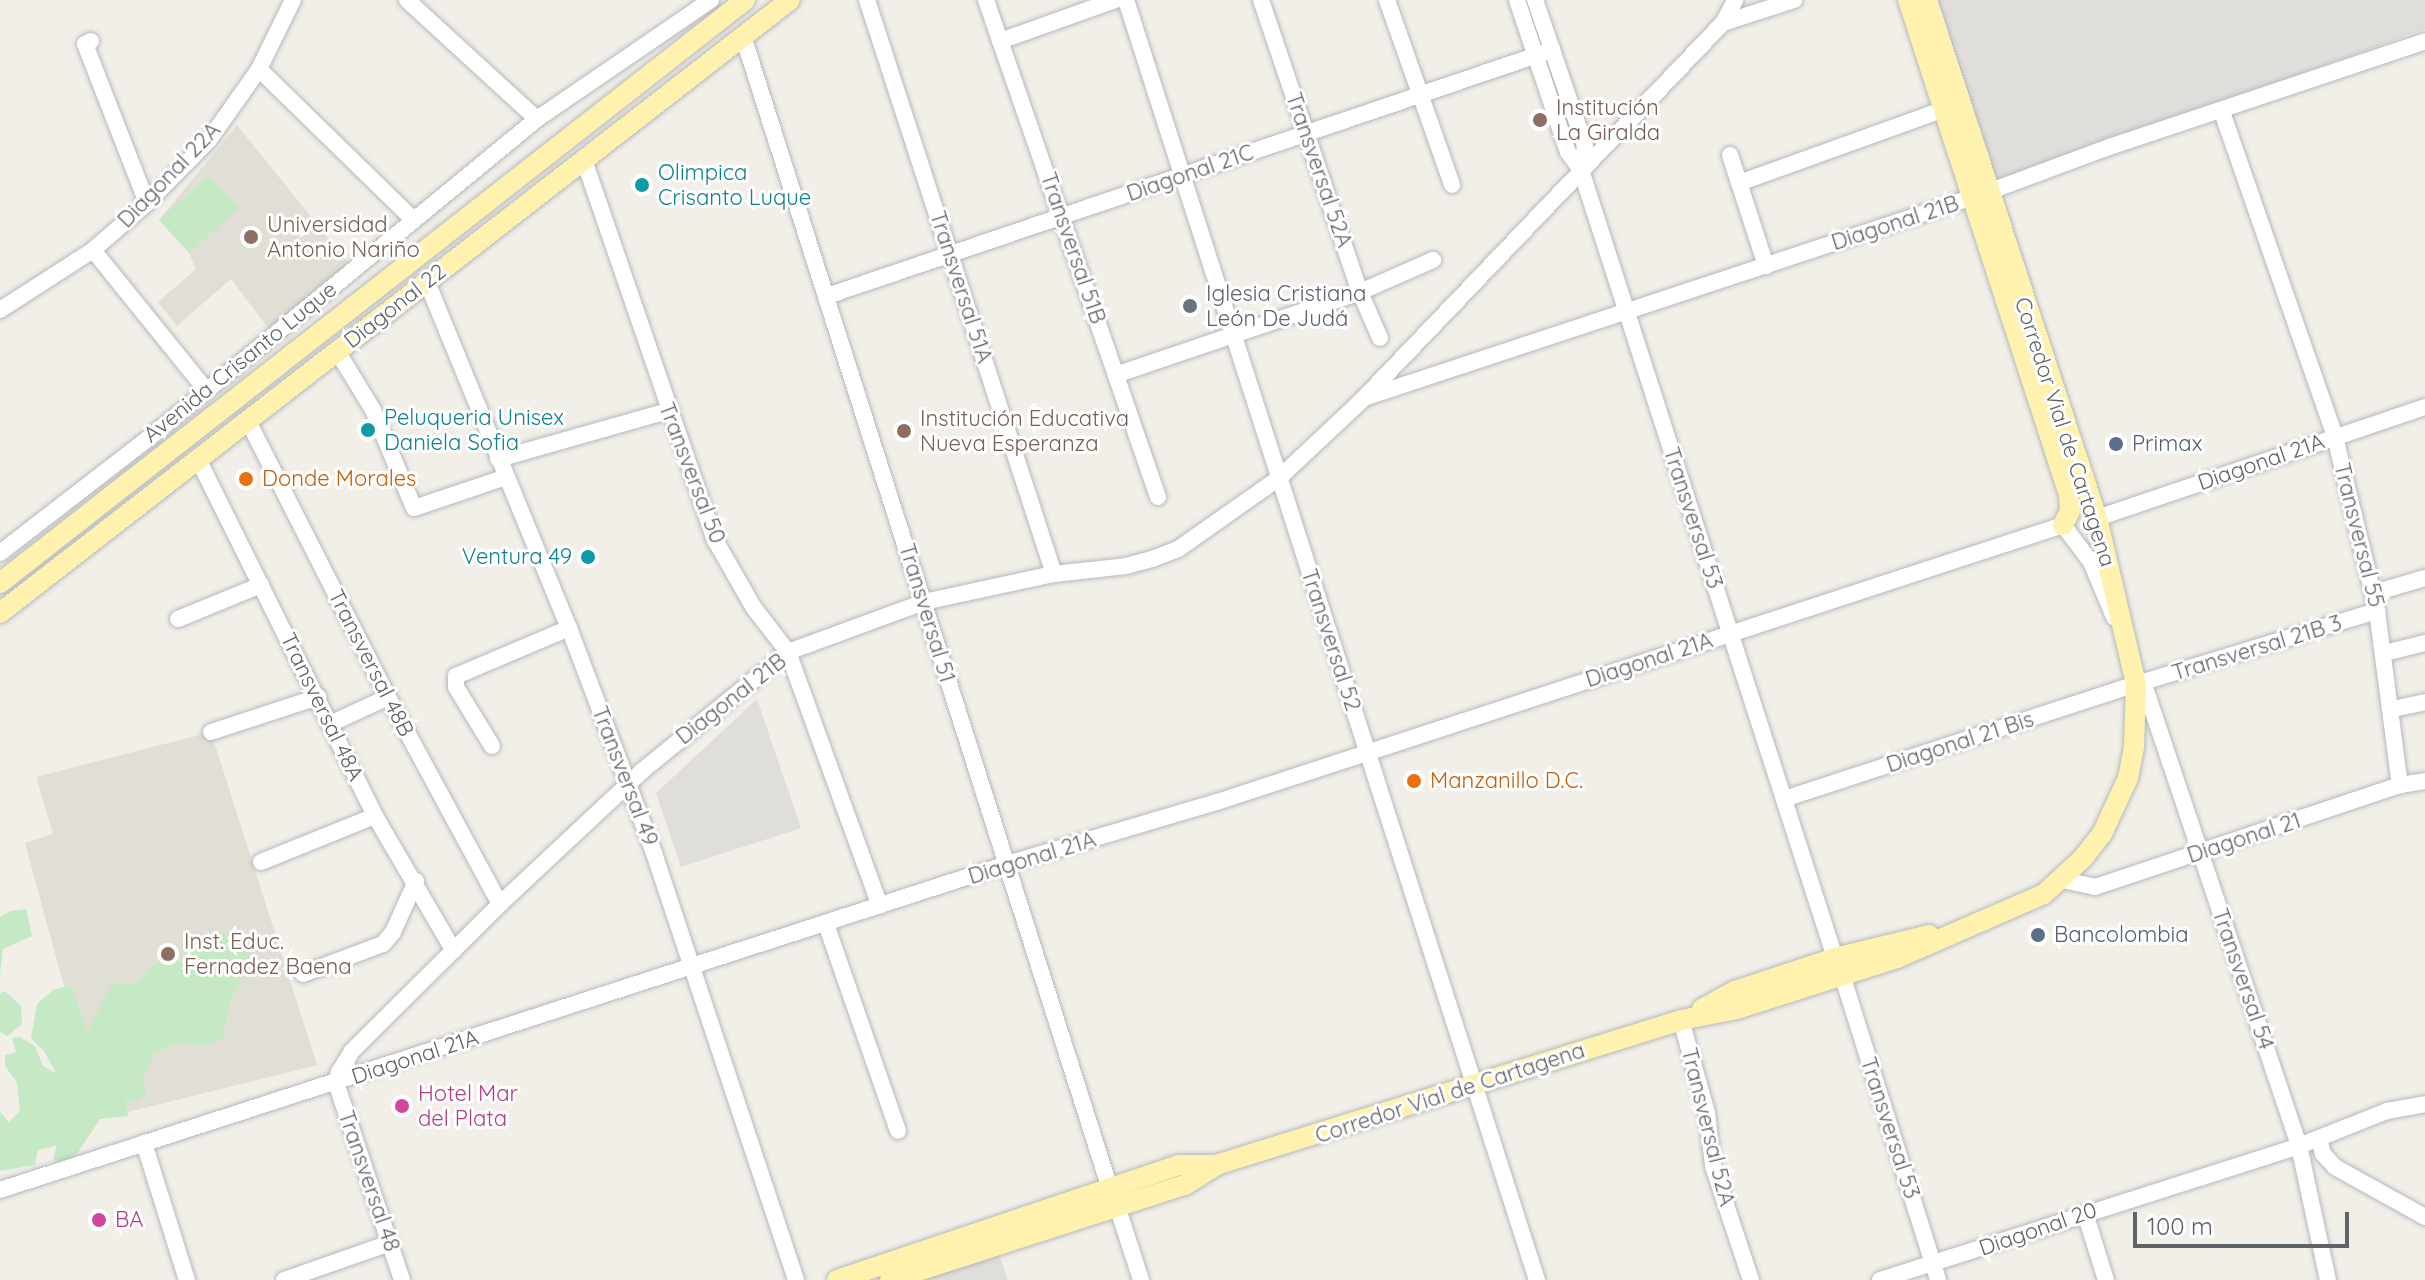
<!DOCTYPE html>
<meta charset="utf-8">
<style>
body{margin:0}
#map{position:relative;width:2425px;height:1280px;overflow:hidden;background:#f1efe8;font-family:Quicksand,sans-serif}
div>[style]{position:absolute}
.industrial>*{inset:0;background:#e0deda}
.education>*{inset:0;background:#e1ded6}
.green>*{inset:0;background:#c5e8c5}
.roads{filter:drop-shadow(0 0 2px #b5b8bc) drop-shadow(0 0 2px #b5b8bc)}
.minor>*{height:16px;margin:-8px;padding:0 8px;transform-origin:8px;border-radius:8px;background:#fff}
.major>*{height:20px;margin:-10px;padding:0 10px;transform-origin:10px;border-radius:10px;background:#fff2af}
.dots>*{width:22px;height:22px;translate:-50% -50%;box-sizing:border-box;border:4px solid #fff;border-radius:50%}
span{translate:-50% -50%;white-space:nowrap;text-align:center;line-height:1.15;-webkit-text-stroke:6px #fff;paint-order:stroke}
.education-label{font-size:22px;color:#785e54}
.left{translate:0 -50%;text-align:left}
.street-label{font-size:22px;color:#5f6368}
.culture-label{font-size:22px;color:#0d838f}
.right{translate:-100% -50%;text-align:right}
.worship-label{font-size:22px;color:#5b616d}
.service-label{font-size:22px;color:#4e5e75}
.food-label{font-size:22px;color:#c56008}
.hotel-label{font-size:22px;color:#b23c85}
.scale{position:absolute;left:2133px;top:1212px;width:216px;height:36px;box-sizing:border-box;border:4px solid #5f6368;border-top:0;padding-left:10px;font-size:24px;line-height:28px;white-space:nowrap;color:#5f6368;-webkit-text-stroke:6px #fff;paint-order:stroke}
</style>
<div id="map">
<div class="industrial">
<div style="clip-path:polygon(1938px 0,2425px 0,2425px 29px,1997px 183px)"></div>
<div style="clip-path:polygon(757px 699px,801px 828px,681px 867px,656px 793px)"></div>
<div style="clip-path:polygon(998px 1252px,1008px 1280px,916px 1280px)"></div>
</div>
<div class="education">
<div style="clip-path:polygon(237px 125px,354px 270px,272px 333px,231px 279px,177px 326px,158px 302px,196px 269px,189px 253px,159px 220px)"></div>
<div style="clip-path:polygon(211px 732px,317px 1065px,100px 1119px,25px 843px,53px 834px,36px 777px)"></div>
</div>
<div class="green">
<div style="clip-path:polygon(209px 175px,239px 208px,189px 253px,159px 220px)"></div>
<div style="clip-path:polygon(26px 909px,32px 936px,3px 949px,0 974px,0 917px,10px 911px)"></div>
<div style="clip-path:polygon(217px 933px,243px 935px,249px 952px,249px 966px,231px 999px,223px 1037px,206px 1046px,178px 1042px,154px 1054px,143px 1078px,146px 1094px,133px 1103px,125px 1098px,128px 1116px,100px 1119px,73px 1160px,62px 1165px,53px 1159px,57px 1145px,38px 1150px,35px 1165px,0 1171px,0 1112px,9px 1122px,20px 1111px,17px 1082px,5px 1066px,5px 1055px,16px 1052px,12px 1038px,20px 1037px,35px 1046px,43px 1066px,56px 1073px,44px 1051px,31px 1038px,37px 1004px,53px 990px,71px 985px,88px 1032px,112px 983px,136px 984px,151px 966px,173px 956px,186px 966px,181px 942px)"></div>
<div style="clip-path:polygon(5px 991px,21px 1006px,22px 1024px,7px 1036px,0 1032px,0 993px)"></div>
</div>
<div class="roads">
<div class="minor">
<div style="left:407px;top:0;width:176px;rotate:42.5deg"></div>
<div style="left:867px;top:0;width:604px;rotate:71.96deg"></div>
<div style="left:986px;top:0;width:526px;rotate:70.91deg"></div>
<div style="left:1126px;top:0;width:1344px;rotate:72.2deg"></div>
<div style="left:1261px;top:0;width:308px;rotate:71.3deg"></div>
<div style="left:1360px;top:292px;width:50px;rotate:66.5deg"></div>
<div style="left:1387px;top:0;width:196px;rotate:70.6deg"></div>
<div style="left:1517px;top:0;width:160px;rotate:71.5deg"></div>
<div style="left:1568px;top:152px;width:22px;rotate:54deg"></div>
<div style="left:1581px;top:170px;width:828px;rotate:72.13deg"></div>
<div style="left:1535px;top:0;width:154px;rotate:71.1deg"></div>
<div style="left:1585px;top:146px;width:24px;rotate:99deg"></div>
<div style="left:1723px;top:23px;width:75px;rotate:-17.9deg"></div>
<div style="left:743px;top:36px;width:1210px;rotate:72.34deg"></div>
<div style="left:91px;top:41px;width:7px;rotate:153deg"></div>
<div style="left:85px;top:44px;width:171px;rotate:68.7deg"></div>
<div style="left:1000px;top:41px;width:122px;rotate:-19.6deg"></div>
<div style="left:259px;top:69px;width:216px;rotate:44.3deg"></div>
<div style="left:2222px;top:112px;width:344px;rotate:70.8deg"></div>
<div style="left:2335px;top:437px;width:179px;rotate:76.4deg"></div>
<div style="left:2377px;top:611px;width:176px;rotate:82.5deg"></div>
<div style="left:1730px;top:155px;width:117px;rotate:72deg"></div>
<div style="left:584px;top:160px;width:402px;rotate:71deg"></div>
<div style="left:715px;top:540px;width:78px;rotate:60.2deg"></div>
<div style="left:754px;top:608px;width:56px;rotate:52.3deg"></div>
<div style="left:788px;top:652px;width:270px;rotate:70.1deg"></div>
<div style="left:1739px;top:183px;width:218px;rotate:-19.8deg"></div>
<div style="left:93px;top:250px;width:180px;rotate:51.1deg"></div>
<div style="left:427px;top:282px;width:374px;rotate:67.7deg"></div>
<div style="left:569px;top:628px;width:241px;rotate:69.3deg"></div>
<div style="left:654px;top:853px;width:450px;rotate:71.6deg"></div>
<div style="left:827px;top:296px;width:766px;rotate:-18.74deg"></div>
<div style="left:0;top:310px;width:111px;rotate:-32.8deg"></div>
<div style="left:93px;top:250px;width:72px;rotate:-41deg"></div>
<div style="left:147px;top:203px;width:88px;rotate:-45.5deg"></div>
<div style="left:209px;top:140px;width:87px;rotate:-54.8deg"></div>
<div style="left:259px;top:69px;width:77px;rotate:-63.8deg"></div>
<div style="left:337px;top:351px;width:69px;rotate:58.6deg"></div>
<div style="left:373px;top:410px;width:106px;rotate:67.3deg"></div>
<div style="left:414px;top:508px;width:97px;rotate:-18.6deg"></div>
<div style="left:1118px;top:374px;width:256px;rotate:-18.7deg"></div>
<div style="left:1360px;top:292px;width:80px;rotate:-23.7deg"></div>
<div style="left:1364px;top:398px;width:657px;rotate:-18.27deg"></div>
<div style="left:1988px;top:192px;width:129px;rotate:-20.4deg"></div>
<div style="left:2109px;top:147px;width:333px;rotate:-18.5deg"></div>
<div style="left:248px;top:421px;width:309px;rotate:63.1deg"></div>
<div style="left:388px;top:697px;width:235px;rotate:61.6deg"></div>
<div style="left:198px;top:459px;width:398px;rotate:63.6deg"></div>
<div style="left:375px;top:816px;width:156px;rotate:59.7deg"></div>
<div style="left:498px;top:459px;width:177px;rotate:-15.8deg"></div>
<div style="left:2097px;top:518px;width:346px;rotate:-18.7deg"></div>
<div style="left:0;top:553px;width:188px;rotate:-37.7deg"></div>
<div style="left:149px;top:438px;width:502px;rotate:-39.43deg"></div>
<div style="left:537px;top:119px;width:211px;rotate:-34.4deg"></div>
<div style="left:2374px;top:593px;width:53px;rotate:-16.4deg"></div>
<div style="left:178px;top:619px;width:90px;rotate:-22.3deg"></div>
<div style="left:2385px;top:653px;width:41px;rotate:-14deg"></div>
<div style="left:2143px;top:682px;width:490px;rotate:71.4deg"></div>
<div style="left:2299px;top:1146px;width:137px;rotate:77.8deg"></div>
<div style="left:2393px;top:709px;width:33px;rotate:-12deg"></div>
<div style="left:332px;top:723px;width:62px;rotate:-24.9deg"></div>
<div style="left:211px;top:732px;width:113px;rotate:-18.1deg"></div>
<div style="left:492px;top:746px;width:69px;rotate:-121.4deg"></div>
<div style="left:456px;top:687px;width:11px;rotate:-90deg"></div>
<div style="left:456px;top:676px;width:123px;rotate:-23deg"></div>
<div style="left:1784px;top:799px;width:378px;rotate:-18.1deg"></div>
<div style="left:2143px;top:682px;width:245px;rotate:-16.9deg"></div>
<div style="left:261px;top:862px;width:123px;rotate:-22deg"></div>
<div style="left:2063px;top:880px;width:33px;rotate:12deg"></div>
<div style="left:2095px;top:887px;width:322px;rotate:-18.5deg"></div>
<div style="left:2400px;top:785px;width:25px;rotate:-9deg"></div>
<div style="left:826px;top:924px;width:219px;rotate:70.8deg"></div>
<div style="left:303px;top:974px;width:85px;rotate:-20.6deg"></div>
<div style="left:383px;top:944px;width:16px;rotate:-50deg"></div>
<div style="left:393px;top:932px;width:56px;rotate:-65.7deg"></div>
<div style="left:1842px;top:975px;width:320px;rotate:72.5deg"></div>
<div style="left:1681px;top:1020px;width:97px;rotate:74.4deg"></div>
<div style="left:1707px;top:1113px;width:53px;rotate:83.5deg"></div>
<div style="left:1713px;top:1166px;width:120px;rotate:71.6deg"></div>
<div style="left:2319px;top:1138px;width:16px;rotate:76deg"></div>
<div style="left:2323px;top:1154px;width:18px;rotate:47deg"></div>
<div style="left:2335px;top:1167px;width:103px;rotate:29.1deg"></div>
<div style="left:144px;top:1143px;width:144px;rotate:72.6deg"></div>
<div style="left:0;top:1190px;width:1055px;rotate:-17.94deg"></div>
<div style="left:1004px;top:865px;width:222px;rotate:-16.5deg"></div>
<div style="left:1217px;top:802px;width:890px;rotate:-18.13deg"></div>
<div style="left:2063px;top:525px;width:46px;rotate:52.9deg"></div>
<div style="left:2091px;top:562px;width:60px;rotate:67.3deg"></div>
<div style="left:1117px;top:1206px;width:78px;rotate:72deg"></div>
<div style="left:2085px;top:1213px;width:70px;rotate:72.6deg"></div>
<div style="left:284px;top:1280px;width:112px;rotate:-19.2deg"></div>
<div style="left:402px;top:1280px;width:208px;rotate:-108.5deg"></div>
<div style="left:336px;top:1083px;width:11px;rotate:-75deg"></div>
<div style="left:339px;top:1072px;width:25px;rotate:-58deg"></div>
<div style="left:352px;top:1051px;width:209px;rotate:-44.8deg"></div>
<div style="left:500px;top:904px;width:195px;rotate:-43.1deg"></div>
<div style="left:642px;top:771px;width:188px;rotate:-39.2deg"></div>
<div style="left:788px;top:652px;width:145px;rotate:-20.2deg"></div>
<div style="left:924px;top:602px;width:133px;rotate:-12.2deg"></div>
<div style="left:1054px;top:574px;width:72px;rotate:-6.3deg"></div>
<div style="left:1126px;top:566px;width:27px;rotate:-15deg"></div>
<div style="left:1152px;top:559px;width:28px;rotate:-21deg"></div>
<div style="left:1178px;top:549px;width:123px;rotate:-35.1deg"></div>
<div style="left:1279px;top:478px;width:115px;rotate:-43.2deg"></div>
<div style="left:1363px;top:399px;width:521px;rotate:-46.25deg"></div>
<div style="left:1723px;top:23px;width:26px;rotate:-62deg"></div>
<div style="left:1880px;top:1280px;width:440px;rotate:-17.7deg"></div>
<div style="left:2299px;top:1146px;width:95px;rotate:-21.7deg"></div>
<div style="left:2387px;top:1111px;width:39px;rotate:-10deg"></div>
</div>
<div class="major">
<div style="left:1908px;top:0;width:521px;rotate:71.98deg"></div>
<div style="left:2069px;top:495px;width:16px;rotate:86deg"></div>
<div style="left:2070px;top:511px;width:16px;rotate:117deg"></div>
<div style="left:0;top:583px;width:946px;rotate:-38.04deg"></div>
<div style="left:0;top:613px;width:1000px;rotate:-37.81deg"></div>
<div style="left:1702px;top:1009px;width:38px;rotate:-29deg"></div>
<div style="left:1735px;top:991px;width:105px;rotate:-18.3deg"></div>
<div style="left:1835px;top:958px;width:97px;rotate:-13.7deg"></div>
<div style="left:837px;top:1280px;width:360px;rotate:-18.6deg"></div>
<div style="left:1178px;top:1165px;width:37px"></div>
<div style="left:890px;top:1280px;width:310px;rotate:-17.9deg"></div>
<div style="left:1185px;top:1185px;width:40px;rotate:-32deg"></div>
<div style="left:1219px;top:1164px;width:484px;rotate:-17.3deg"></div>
<div style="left:1681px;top:1020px;width:57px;rotate:-11.1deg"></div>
<div style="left:1737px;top:1009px;width:168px;rotate:-17.7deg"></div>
<div style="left:1897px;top:958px;width:160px;rotate:-23.5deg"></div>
<div style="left:2044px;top:894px;width:53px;rotate:-42.7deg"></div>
<div style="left:2083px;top:858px;width:31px;rotate:-52deg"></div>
<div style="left:2102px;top:834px;width:62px;rotate:-65.1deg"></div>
<div style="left:2128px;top:778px;width:32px;rotate:-79deg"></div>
<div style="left:2134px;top:747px;width:63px;rotate:-88.2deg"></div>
<div style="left:2136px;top:684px;width:171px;rotate:-103.2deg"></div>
<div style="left:2097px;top:518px;width:545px;rotate:-108.17deg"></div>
</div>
</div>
<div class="dots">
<div style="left:1540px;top:120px;background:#8d6e63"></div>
<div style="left:642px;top:185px;background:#0f9aa8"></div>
<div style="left:251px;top:237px;background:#8d6e63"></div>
<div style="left:1190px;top:306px;background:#6b7280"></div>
<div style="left:368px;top:430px;background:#0f9aa8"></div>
<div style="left:904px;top:431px;background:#8d6e63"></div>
<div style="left:2116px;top:444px;background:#5c6f8a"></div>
<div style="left:246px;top:479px;background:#e8710a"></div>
<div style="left:588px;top:557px;background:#0f9aa8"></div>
<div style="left:1414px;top:781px;background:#e8710a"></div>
<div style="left:2038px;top:935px;background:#5c6f8a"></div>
<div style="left:168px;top:954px;background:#8d6e63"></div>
<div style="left:402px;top:1106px;background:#d1479c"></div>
<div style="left:99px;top:1220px;background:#d1479c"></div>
</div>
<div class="education-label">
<span class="left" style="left:1556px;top:120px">Institución<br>La Giralda</span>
<span class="left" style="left:267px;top:237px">Universidad<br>Antonio Nariño</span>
<span class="left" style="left:920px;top:431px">Institución Educativa<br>Nueva Esperanza</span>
<span class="left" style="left:184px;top:954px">Inst. Educ.<br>Fernadez Baena</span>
</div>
<div class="street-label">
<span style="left:1319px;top:170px;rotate:71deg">Transversal 52A</span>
<span style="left:1190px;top:173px;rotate:-19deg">Diagonal 21C</span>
<span style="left:169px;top:175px;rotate:-46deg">Diagonal 22A</span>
<span style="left:1895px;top:223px;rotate:-18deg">Diagonal 21B</span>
<span style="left:1073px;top:248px;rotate:71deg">Transversal 51B</span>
<span style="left:961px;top:287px;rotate:72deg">Transversal 51A</span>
<span style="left:395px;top:306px;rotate:-38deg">Diagonal 22</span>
<span style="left:240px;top:362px;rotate:-39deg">Avenida Crisanto Luque</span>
<span style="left:2065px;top:432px;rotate:72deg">Corredor Vial de Cartagena</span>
<span style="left:2261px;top:462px;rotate:-19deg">Diagonal 21A</span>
<span style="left:692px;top:473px;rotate:69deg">Transversal 50</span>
<span style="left:1693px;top:518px;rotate:72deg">Transversal 53</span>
<span style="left:2359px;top:535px;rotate:76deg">Transversal 55</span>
<span style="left:927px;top:613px;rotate:73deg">Transversal 51</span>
<span style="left:1331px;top:640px;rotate:72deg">Transversal 52</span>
<span style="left:2257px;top:648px;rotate:-17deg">Transversal 21B 3</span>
<span style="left:1649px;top:660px;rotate:-18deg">Diagonal 21A</span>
<span style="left:371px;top:663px;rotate:63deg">Transversal 48B</span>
<span style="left:731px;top:699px;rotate:-38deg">Diagonal 21B</span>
<span style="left:322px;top:707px;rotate:64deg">Transversal 48A</span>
<span style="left:1960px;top:742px;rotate:-18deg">Diagonal 21 Bis</span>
<span style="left:625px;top:776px;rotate:69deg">Transversal 49</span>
<span style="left:2244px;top:838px;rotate:-18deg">Diagonal 21</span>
<span style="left:1032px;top:858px;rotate:-17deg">Diagonal 21A</span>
<span style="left:2243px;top:979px;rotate:71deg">Transversal 54</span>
<span style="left:415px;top:1057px;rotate:-18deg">Diagonal 21A</span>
<span style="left:1450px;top:1093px;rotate:-18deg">Corredor Vial de Cartagena</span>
<span style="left:1708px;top:1127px;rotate:76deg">Transversal 52A</span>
<span style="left:1890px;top:1128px;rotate:72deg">Transversal 53</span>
<span style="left:369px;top:1181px;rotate:71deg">Transversal 48</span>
<span style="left:2038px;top:1229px;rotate:-19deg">Diagonal 20</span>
</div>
<div class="culture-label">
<span class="left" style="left:658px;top:185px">Olimpica<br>Crisanto Luque</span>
<span class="left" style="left:384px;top:430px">Peluqueria Unisex<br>Daniela Sofia</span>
<span class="right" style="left:572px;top:557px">Ventura 49</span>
</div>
<div class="worship-label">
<span class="left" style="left:1206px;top:306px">Iglesia Cristiana<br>León De Judá</span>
</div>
<div class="service-label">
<span class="left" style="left:2132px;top:444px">Primax</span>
<span class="left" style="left:2054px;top:935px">Bancolombia</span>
</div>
<div class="food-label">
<span class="left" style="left:262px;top:479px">Donde Morales</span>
<span class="left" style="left:1430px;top:781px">Manzanillo D.C.</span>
</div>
<div class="hotel-label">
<span class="left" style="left:418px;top:1106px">Hotel Mar<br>del Plata</span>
<span class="left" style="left:115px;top:1220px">BA</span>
</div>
<div class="scale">100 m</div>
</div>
